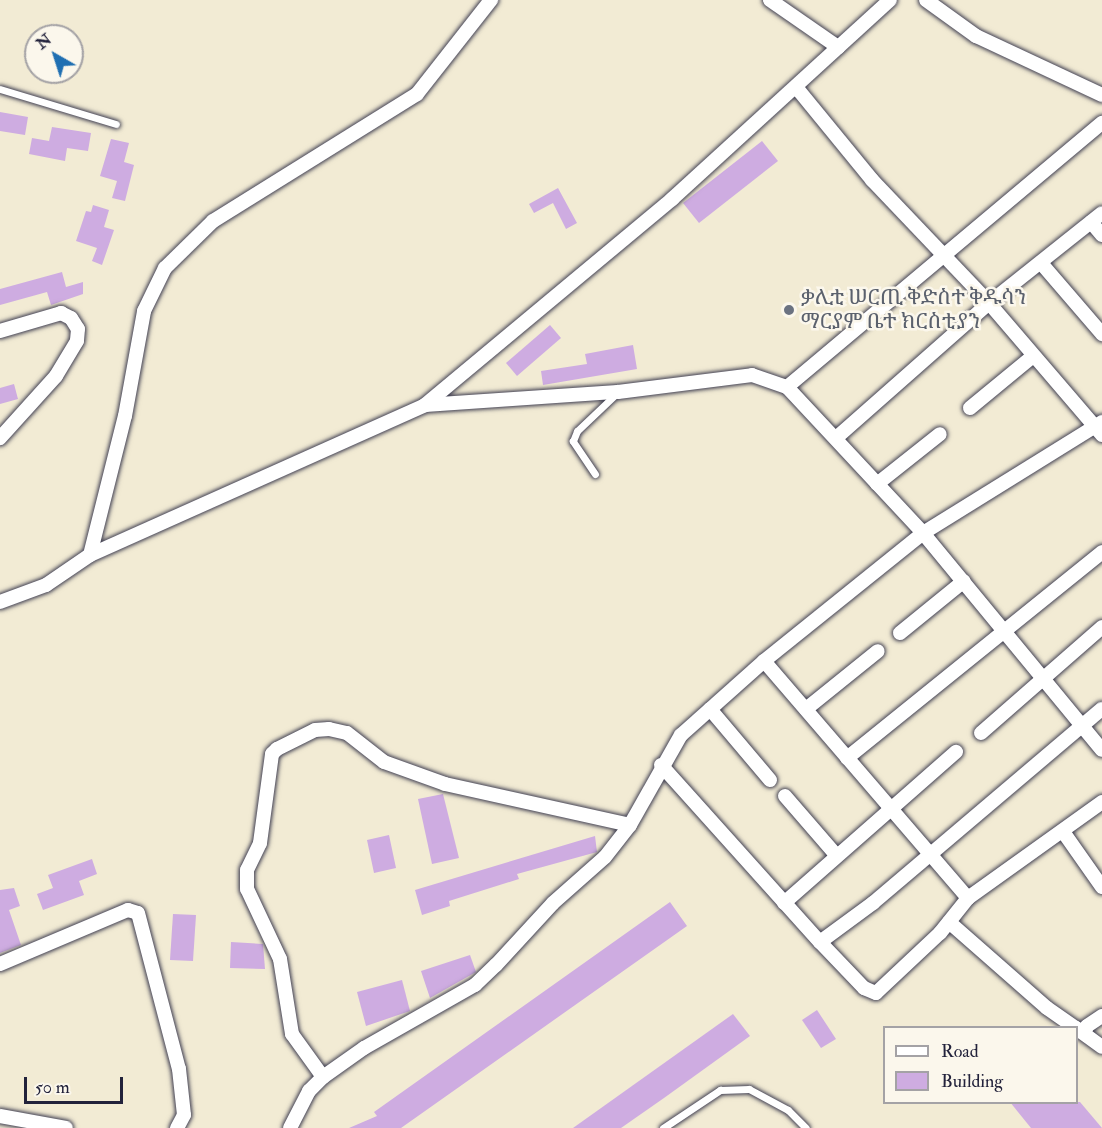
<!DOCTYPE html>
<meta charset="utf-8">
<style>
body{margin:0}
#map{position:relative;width:1102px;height:1128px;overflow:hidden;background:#f2ebd4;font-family:"IM FELL Double Pica","Noto Serif Ethiopic",serif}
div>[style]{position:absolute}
.building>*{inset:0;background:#ceace1}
.roads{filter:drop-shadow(0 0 2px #414052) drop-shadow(0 0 2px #414052)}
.lane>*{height:7px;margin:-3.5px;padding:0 3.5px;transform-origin:3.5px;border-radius:3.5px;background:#fff}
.street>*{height:14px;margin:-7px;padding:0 7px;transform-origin:7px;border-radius:7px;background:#fff}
.dots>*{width:16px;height:16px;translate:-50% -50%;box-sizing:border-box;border:3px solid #fbf7ec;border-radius:50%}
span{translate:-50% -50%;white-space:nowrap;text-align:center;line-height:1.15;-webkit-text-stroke:5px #fbf7ec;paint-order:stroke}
.worship-label{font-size:21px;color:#5b616d}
.left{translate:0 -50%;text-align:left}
.legend{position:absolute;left:883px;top:1026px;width:195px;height:78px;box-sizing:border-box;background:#fbf7ec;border:2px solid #a4a2a5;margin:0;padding:8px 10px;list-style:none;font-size:18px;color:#22223b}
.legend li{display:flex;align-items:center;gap:12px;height:30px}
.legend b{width:30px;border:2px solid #a4a2a5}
.north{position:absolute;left:24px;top:24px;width:60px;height:60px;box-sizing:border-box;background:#fbf7ec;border:2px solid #a4a2a5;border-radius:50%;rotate:321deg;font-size:16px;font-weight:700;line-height:24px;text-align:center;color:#22223b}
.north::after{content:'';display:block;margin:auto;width:21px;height:27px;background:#1f6fb2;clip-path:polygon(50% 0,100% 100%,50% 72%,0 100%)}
.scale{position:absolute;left:24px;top:1077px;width:99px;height:27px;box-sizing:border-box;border:3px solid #22223b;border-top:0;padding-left:8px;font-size:18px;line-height:21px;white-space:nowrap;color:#22223b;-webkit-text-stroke:4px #fbf7ec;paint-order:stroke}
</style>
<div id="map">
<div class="building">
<div style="clip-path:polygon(0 112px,28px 117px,25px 135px,0 131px)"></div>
<div style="clip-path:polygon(52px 127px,91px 133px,88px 151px,67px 148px,65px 161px,29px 154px,32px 138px,49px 141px)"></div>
<div style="clip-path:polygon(111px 139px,129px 143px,124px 162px,134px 165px,125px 201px,112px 198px,117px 181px,100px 176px)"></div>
<div style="clip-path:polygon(762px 141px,778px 161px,699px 223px,683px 203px)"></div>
<div style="clip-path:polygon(558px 188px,577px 223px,566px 229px,553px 203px,534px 213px,529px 204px)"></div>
<div style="clip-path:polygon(93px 205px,109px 210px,104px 227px,114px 230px,102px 265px,92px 261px,97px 248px,76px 241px,86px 211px,91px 212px)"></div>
<div style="clip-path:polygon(62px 272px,66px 287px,83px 282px,83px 294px,51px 305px,47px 292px,0 305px,0 289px)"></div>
<div style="clip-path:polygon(550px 325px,561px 338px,517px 376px,506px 363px)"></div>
<div style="clip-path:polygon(633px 345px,637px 369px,543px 385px,541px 371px,587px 364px,585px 354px)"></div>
<div style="clip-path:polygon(14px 384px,18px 399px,0 404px,0 388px)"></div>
<div style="clip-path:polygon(443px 794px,459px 858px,432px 864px,418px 799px)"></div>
<div style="clip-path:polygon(389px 835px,396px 868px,374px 873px,367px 840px)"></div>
<div style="clip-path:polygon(595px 836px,597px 852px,517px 874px,519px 879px,449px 901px,450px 906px,422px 915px,415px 890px)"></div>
<div style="clip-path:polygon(92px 859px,97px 874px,79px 881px,84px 895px,43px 910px,37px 894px,53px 888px,48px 875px)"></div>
<div style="clip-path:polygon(14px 888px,20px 906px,9px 910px,21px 945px,0 953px,0 890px)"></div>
<div style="clip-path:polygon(670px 902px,687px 926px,401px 1128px,349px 1128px,377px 1116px,374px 1112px)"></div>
<div style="clip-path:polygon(173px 914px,196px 915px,193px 961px,170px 960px)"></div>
<div style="clip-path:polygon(231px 942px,263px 944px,265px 969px,230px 968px)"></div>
<div style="clip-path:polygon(470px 955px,476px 972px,430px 998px,421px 971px)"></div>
<div style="clip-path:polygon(402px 980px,410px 1011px,366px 1026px,357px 992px)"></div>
<div style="clip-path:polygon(817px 1010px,836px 1039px,821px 1048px,802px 1020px)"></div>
<div style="clip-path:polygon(733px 1014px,750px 1036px,664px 1098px,621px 1128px,573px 1128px)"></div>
<div style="clip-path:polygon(1010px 1102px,1080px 1102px,1102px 1128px,1031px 1128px)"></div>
</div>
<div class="roads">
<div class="lane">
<div style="left:0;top:89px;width:121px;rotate:16.8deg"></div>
<div style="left:595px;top:474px;width:40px;rotate:-124deg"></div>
<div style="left:573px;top:441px;width:11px;rotate:-68deg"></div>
<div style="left:577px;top:431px;width:54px;rotate:-43.5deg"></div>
<div style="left:663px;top:1128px;width:69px;rotate:-33.7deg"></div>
<div style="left:720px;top:1090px;width:29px;rotate:-2deg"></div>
<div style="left:749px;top:1089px;width:44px;rotate:28.3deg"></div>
<div style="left:788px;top:1110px;width:25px;rotate:45deg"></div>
</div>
<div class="street">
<div style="left:770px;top:0;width:83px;rotate:34.7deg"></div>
<div style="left:926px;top:0;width:62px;rotate:35.8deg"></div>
<div style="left:976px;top:36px;width:139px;rotate:25.1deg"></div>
<div style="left:796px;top:87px;width:120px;rotate:50.7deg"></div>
<div style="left:872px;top:180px;width:170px;rotate:46.4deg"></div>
<div style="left:989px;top:303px;width:174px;rotate:49.4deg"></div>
<div style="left:1091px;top:222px;width:17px;rotate:50deg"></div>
<div style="left:1041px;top:263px;width:94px;rotate:49.3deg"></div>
<div style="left:0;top:331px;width:64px;rotate:-16.4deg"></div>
<div style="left:61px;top:313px;width:11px;rotate:27deg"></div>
<div style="left:71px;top:318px;width:13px;rotate:58deg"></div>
<div style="left:78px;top:329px;width:12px;rotate:95deg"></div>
<div style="left:77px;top:341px;width:41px;rotate:121deg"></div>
<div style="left:56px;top:376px;width:84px;rotate:132.1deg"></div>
<div style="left:787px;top:387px;width:411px;rotate:-40deg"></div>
<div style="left:425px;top:405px;width:193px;rotate:-3.9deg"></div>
<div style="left:618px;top:392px;width:135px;rotate:-7.2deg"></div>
<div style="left:752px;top:375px;width:37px;rotate:19deg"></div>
<div style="left:787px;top:387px;width:200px;rotate:47deg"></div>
<div style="left:923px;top:533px;width:281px;rotate:50.5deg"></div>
<div style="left:970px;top:408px;width:82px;rotate:-39.5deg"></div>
<div style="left:836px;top:438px;width:204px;rotate:-41.4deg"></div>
<div style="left:989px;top:303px;width:144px;rotate:-38.5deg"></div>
<div style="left:877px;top:484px;width:80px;rotate:-38.4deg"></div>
<div style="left:90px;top:555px;width:367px;rotate:-24.1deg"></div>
<div style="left:425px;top:405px;width:322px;rotate:-39.8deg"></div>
<div style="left:672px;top:199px;width:295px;rotate:-42.4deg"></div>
<div style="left:0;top:602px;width:49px;rotate:-20.3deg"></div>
<div style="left:46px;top:585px;width:53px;rotate:-34.3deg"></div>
<div style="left:90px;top:555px;width:143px;rotate:-75.9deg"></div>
<div style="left:125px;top:416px;width:107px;rotate:-79.7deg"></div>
<div style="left:144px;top:311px;width:48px;rotate:-64deg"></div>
<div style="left:165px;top:268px;width:67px;rotate:-44.4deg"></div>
<div style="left:213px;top:221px;width:240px;rotate:-31.9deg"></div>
<div style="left:417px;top:94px;width:120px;rotate:-51.8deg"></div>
<div style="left:900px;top:633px;width:82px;rotate:-39.1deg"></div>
<div style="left:764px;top:661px;width:313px;rotate:49.3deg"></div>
<div style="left:710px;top:709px;width:93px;rotate:49.8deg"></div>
<div style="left:806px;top:709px;width:92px;rotate:-38.9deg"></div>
<div style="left:981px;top:733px;width:161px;rotate:-41.2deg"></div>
<div style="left:847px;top:758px;width:328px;rotate:-38.9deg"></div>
<div style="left:661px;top:765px;width:238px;rotate:48.1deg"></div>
<div style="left:820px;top:942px;width:64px;rotate:46.3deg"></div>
<div style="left:864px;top:988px;width:13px;rotate:23deg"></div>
<div style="left:876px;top:993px;width:88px;rotate:-43.2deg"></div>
<div style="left:940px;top:933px;width:45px;rotate:-51.3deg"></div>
<div style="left:968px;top:898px;width:165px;rotate:-35.6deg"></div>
<div style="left:785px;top:796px;width:79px;rotate:49.1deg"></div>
<div style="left:1064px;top:833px;width:66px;rotate:54.9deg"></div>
<div style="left:784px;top:903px;width:229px;rotate:-41.3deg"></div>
<div style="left:949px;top:922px;width:130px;rotate:41.3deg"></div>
<div style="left:1047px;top:1008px;width:35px;rotate:35deg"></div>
<div style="left:820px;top:942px;width:66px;rotate:-36.3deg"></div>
<div style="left:873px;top:903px;width:300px;rotate:-40.3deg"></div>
<div style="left:0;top:964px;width:139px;rotate:-22.9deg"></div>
<div style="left:128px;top:910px;width:10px;rotate:17deg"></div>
<div style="left:138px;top:913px;width:161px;rotate:75.3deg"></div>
<div style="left:179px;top:1069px;width:46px;rotate:83.8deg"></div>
<div style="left:184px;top:1115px;width:15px;rotate:118deg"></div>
<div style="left:1076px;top:1028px;width:32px;rotate:36deg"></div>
<div style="left:1085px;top:1031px;width:5px;rotate:-68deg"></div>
<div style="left:1087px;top:1026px;width:18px;rotate:-34deg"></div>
<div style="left:323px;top:1077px;width:53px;rotate:-125.8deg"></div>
<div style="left:292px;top:1034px;width:76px;rotate:-99.1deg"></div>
<div style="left:280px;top:959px;width:77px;rotate:-115.2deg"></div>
<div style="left:247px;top:889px;width:19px;rotate:-90deg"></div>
<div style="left:247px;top:870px;width:30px;rotate:-64deg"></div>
<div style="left:260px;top:843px;width:90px;rotate:-82.3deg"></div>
<div style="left:272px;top:754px;width:7px;rotate:-45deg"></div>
<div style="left:277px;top:749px;width:42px;rotate:-26.6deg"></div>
<div style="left:315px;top:730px;width:14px;rotate:-4deg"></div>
<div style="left:329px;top:729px;width:18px;rotate:13deg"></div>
<div style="left:347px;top:733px;width:47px;rotate:38.1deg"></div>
<div style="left:384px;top:762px;width:65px;rotate:19.8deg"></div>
<div style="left:445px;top:784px;width:189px;rotate:12.5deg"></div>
<div style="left:0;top:1116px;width:67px;rotate:10.3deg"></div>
<div style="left:290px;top:1128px;width:42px;rotate:-62.8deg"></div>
<div style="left:309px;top:1091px;width:20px;rotate:-45deg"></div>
<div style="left:323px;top:1077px;width:50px;rotate:-35.3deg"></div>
<div style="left:364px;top:1048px;width:128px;rotate:-29.6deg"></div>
<div style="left:475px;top:985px;width:29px;rotate:-44deg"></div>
<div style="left:496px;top:965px;width:84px;rotate:-47.4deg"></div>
<div style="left:553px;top:903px;width:69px;rotate:-41.5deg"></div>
<div style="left:605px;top:857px;width:41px;rotate:-52deg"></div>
<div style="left:630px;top:825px;width:103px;rotate:-60.5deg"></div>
<div style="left:681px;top:735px;width:111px;rotate:-41.7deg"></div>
<div style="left:764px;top:661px;width:204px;rotate:-38.8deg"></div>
<div style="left:923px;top:533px;width:211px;rotate:-31.8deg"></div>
</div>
</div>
<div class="dots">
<div style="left:789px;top:310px;background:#6b7280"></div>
</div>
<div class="worship-label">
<span class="left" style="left:801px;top:310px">ቃሊቲ ሠርጢ ቅድስተ ቅዱሳን<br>ማርያም ቤተ ክርስቲያን</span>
</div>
<ul class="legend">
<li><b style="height:8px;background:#fff"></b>Road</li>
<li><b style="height:16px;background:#ceace1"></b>Building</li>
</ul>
<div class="north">N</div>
<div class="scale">50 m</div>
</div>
